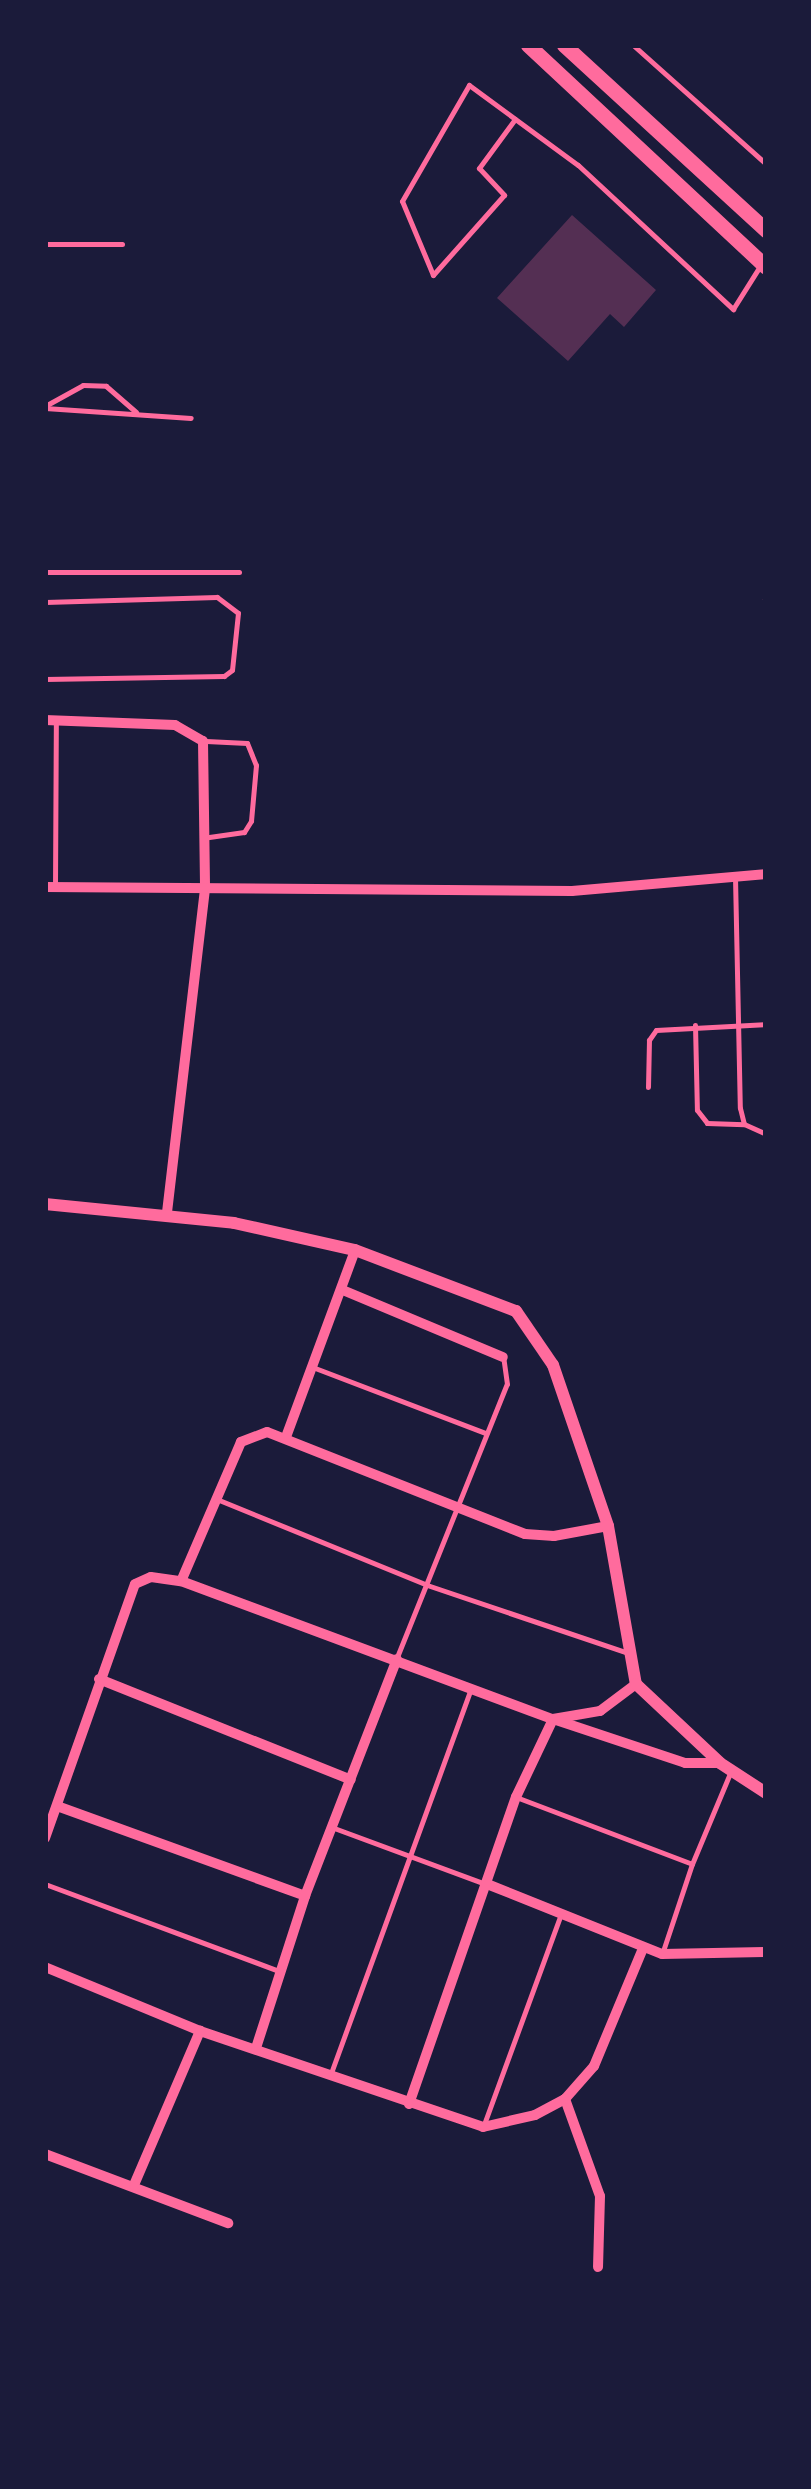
<!DOCTYPE html>
<style>
body{margin:0}
#map{position:relative;width:811px;height:2489px;overflow:hidden;background:#1b1b3a;font-family:Quicksand,sans-serif}
div>[style]{position:absolute}
.building>*{inset:0;background:#542f53}
.service>*{height:5px;margin:-2.5px;padding:0 2.5px;transform-origin:2.5px;border-radius:2.5px;background:#ff6b9d}
.minor>*{height:10px;margin:-5px;padding:0 5px;transform-origin:5px;border-radius:5px;background:#ff6b9d}
.tertiary>*{height:12px;margin:-6px;padding:0 6px;transform-origin:6px;border-radius:6px;background:#ff6b9d}
.trunk>*{height:15px;margin:-7.5px;padding:0 7.5px;transform-origin:7.5px;border-radius:7.5px;background:#ff6b9d}
span{translate:-50% -50%;white-space:nowrap;text-align:center;line-height:1.15;-webkit-text-stroke:9px #1b1b3a;paint-order:stroke}
.frame{position:absolute;inset:0;border:48px solid #1b1b3a;pointer-events:none}
</style>
<div id="map">
<div class="building">
<div style="clip-path:polygon(572px 215px,656px 290px,624px 327px,610px 314px,568px 361px,497px 298px)"></div>
</div>
<div class="service">
<div style="left:633px;top:45px;width:178px;rotate:41.8deg"></div>
<div style="left:515px;top:119px;width:61px;rotate:126.3deg"></div>
<div style="left:479px;top:168px;width:37px;rotate:47deg"></div>
<div style="left:504px;top:195px;width:107px;rotate:131.6deg"></div>
<div style="left:433px;top:275px;width:80px;rotate:-112.7deg"></div>
<div style="left:402px;top:201px;width:134px;rotate:-60deg"></div>
<div style="left:469px;top:85px;width:135px;rotate:36.3deg"></div>
<div style="left:578px;top:165px;width:212px;rotate:42.9deg"></div>
<div style="left:733px;top:309px;width:51px;rotate:-57.9deg"></div>
<div style="left:45px;top:244px;width:77px"></div>
<div style="left:45px;top:406px;width:43px;rotate:-28.9deg"></div>
<div style="left:83px;top:385px;width:23px;rotate:2deg"></div>
<div style="left:106px;top:386px;width:40px;rotate:41deg"></div>
<div style="left:45px;top:408px;width:146px;rotate:3.9deg"></div>
<div style="left:45px;top:572px;width:194px"></div>
<div style="left:765px;top:599px;width:1px;rotate:45deg"></div>
<div style="left:45px;top:602px;width:172px;rotate:-1.7deg"></div>
<div style="left:217px;top:597px;width:26px;rotate:37deg"></div>
<div style="left:238px;top:613px;width:57px;rotate:96deg"></div>
<div style="left:232px;top:670px;width:10px;rotate:143deg"></div>
<div style="left:224px;top:676px;width:179px;rotate:179deg"></div>
<div style="left:206px;top:741px;width:41px;rotate:2.8deg"></div>
<div style="left:247px;top:743px;width:24px;rotate:68deg"></div>
<div style="left:256px;top:765px;width:56px;rotate:95.1deg"></div>
<div style="left:251px;top:821px;width:13px;rotate:122deg"></div>
<div style="left:244px;top:832px;width:37px;rotate:172deg"></div>
<div style="left:735px;top:877px;width:231px;rotate:88.8deg"></div>
<div style="left:740px;top:1108px;width:16px;rotate:76deg"></div>
<div style="left:744px;top:1124px;width:24px;rotate:24deg"></div>
<div style="left:55px;top:887px;width:166px;rotate:-89.7deg"></div>
<div style="left:695px;top:1025px;width:85px;rotate:88.7deg"></div>
<div style="left:697px;top:1110px;width:16px;rotate:52deg"></div>
<div style="left:707px;top:1123px;width:37px;rotate:2deg"></div>
<div style="left:648px;top:1087px;width:47px;rotate:-88.8deg"></div>
<div style="left:649px;top:1040px;width:12px;rotate:-55deg"></div>
<div style="left:656px;top:1030px;width:110px;rotate:-3.1deg"></div>
<div style="left:315px;top:1368px;width:182px;rotate:20.9deg"></div>
<div style="left:219px;top:1500px;width:225px;rotate:22.2deg"></div>
<div style="left:427px;top:1585px;width:212px;rotate:18.7deg"></div>
<div style="left:397px;top:1657px;width:294px;rotate:-68.1deg"></div>
<div style="left:507px;top:1384px;width:27px;rotate:-98deg"></div>
<div style="left:516px;top:1797px;width:188px;rotate:20.8deg"></div>
<div style="left:692px;top:1864px;width:99px;rotate:-67.3deg"></div>
<div style="left:334px;top:1828px;width:159px;rotate:20.3deg"></div>
<div style="left:45px;top:1884px;width:252px;rotate:20.4deg"></div>
<div style="left:663px;top:1951px;width:92px;rotate:-71.6deg"></div>
<div style="left:331px;top:2073px;width:409px;rotate:-70deg"></div>
<div style="left:483px;top:2127px;width:224px;rotate:-69.9deg"></div>
</div>
<div class="minor">
<div style="left:45px;top:720px;width:130px;rotate:2.2deg"></div>
<div style="left:175px;top:725px;width:32px;rotate:30deg"></div>
<div style="left:203px;top:741px;width:148px;rotate:89.2deg"></div>
<div style="left:205px;top:889px;width:325px;rotate:96.7deg"></div>
<div style="left:45px;top:887px;width:527px;rotate:0.43deg"></div>
<div style="left:572px;top:891px;width:195px;rotate:-5deg"></div>
<div style="left:345px;top:1291px;width:171px;rotate:22.7deg"></div>
<div style="left:286px;top:1437px;width:199px;rotate:-69.7deg"></div>
<div style="left:608px;top:1526px;width:55px;rotate:169.5deg"></div>
<div style="left:554px;top:1536px;width:29px;rotate:-176deg"></div>
<div style="left:525px;top:1534px;width:277px;rotate:-158.4deg"></div>
<div style="left:267px;top:1432px;width:28px;rotate:159deg"></div>
<div style="left:241px;top:1442px;width:151px;rotate:113.3deg"></div>
<div style="left:181px;top:1581px;width:397px;rotate:20.4deg"></div>
<div style="left:553px;top:1719px;width:48px;rotate:-9.7deg"></div>
<div style="left:600px;top:1711px;width:45px;rotate:-36.9deg"></div>
<div style="left:99px;top:1679px;width:271px;rotate:21.8deg"></div>
<div style="left:57px;top:1806px;width:264px;rotate:19.9deg"></div>
<div style="left:45px;top:1838px;width:269px;rotate:-70.5deg"></div>
<div style="left:135px;top:1584px;width:17px;rotate:-24deg"></div>
<div style="left:151px;top:1577px;width:30px;rotate:8deg"></div>
<div style="left:487px;top:1884px;width:188px;rotate:21.8deg"></div>
<div style="left:662px;top:1954px;width:104px;rotate:-1.1deg"></div>
<div style="left:45px;top:1967px;width:168px;rotate:22.4deg"></div>
<div style="left:200px;top:2031px;width:299px;rotate:18.7deg"></div>
<div style="left:483px;top:2127px;width:53px;rotate:-13deg"></div>
<div style="left:535px;top:2115px;width:34px;rotate:-28deg"></div>
<div style="left:565px;top:2099px;width:44px;rotate:-48.7deg"></div>
<div style="left:594px;top:2066px;width:128px;rotate:-67.4deg"></div>
<div style="left:256px;top:2048px;width:160px;rotate:-72.1deg"></div>
<div style="left:305px;top:1896px;width:254px;rotate:-68.8deg"></div>
<div style="left:565px;top:2099px;width:103px;rotate:70.2deg"></div>
<div style="left:600px;top:2196px;width:71px;rotate:91.6deg"></div>
<div style="left:409px;top:2104px;width:325px;rotate:-70.8deg"></div>
<div style="left:516px;top:1797px;width:86px;rotate:-64.6deg"></div>
<div style="left:553px;top:1719px;width:139px;rotate:18.4deg"></div>
<div style="left:685px;top:1763px;width:35px"></div>
<div style="left:45px;top:2154px;width:196px;rotate:20.7deg"></div>
<div style="left:134px;top:2185px;width:168px;rotate:-66.8deg"></div>
</div>
<div class="tertiary">
<div style="left:45px;top:1204px;width:190px;rotate:5.7deg"></div>
<div style="left:234px;top:1223px;width:124px;rotate:12.6deg"></div>
<div style="left:355px;top:1250px;width:172px;rotate:20.8deg"></div>
<div style="left:516px;top:1311px;width:65px;rotate:55.6deg"></div>
<div style="left:553px;top:1365px;width:170px;rotate:71.1deg"></div>
<div style="left:608px;top:1526px;width:160px;rotate:80deg"></div>
<div style="left:636px;top:1684px;width:115px;rotate:43.2deg"></div>
<div style="left:720px;top:1763px;width:55px;rotate:33.1deg"></div>
</div>
<div class="trunk">
<div style="left:528px;top:45px;width:325px;rotate:43deg"></div>
<div style="left:564px;top:45px;width:274px;rotate:42.5deg"></div>
</div>
<div class="frame"></div>
</div>
